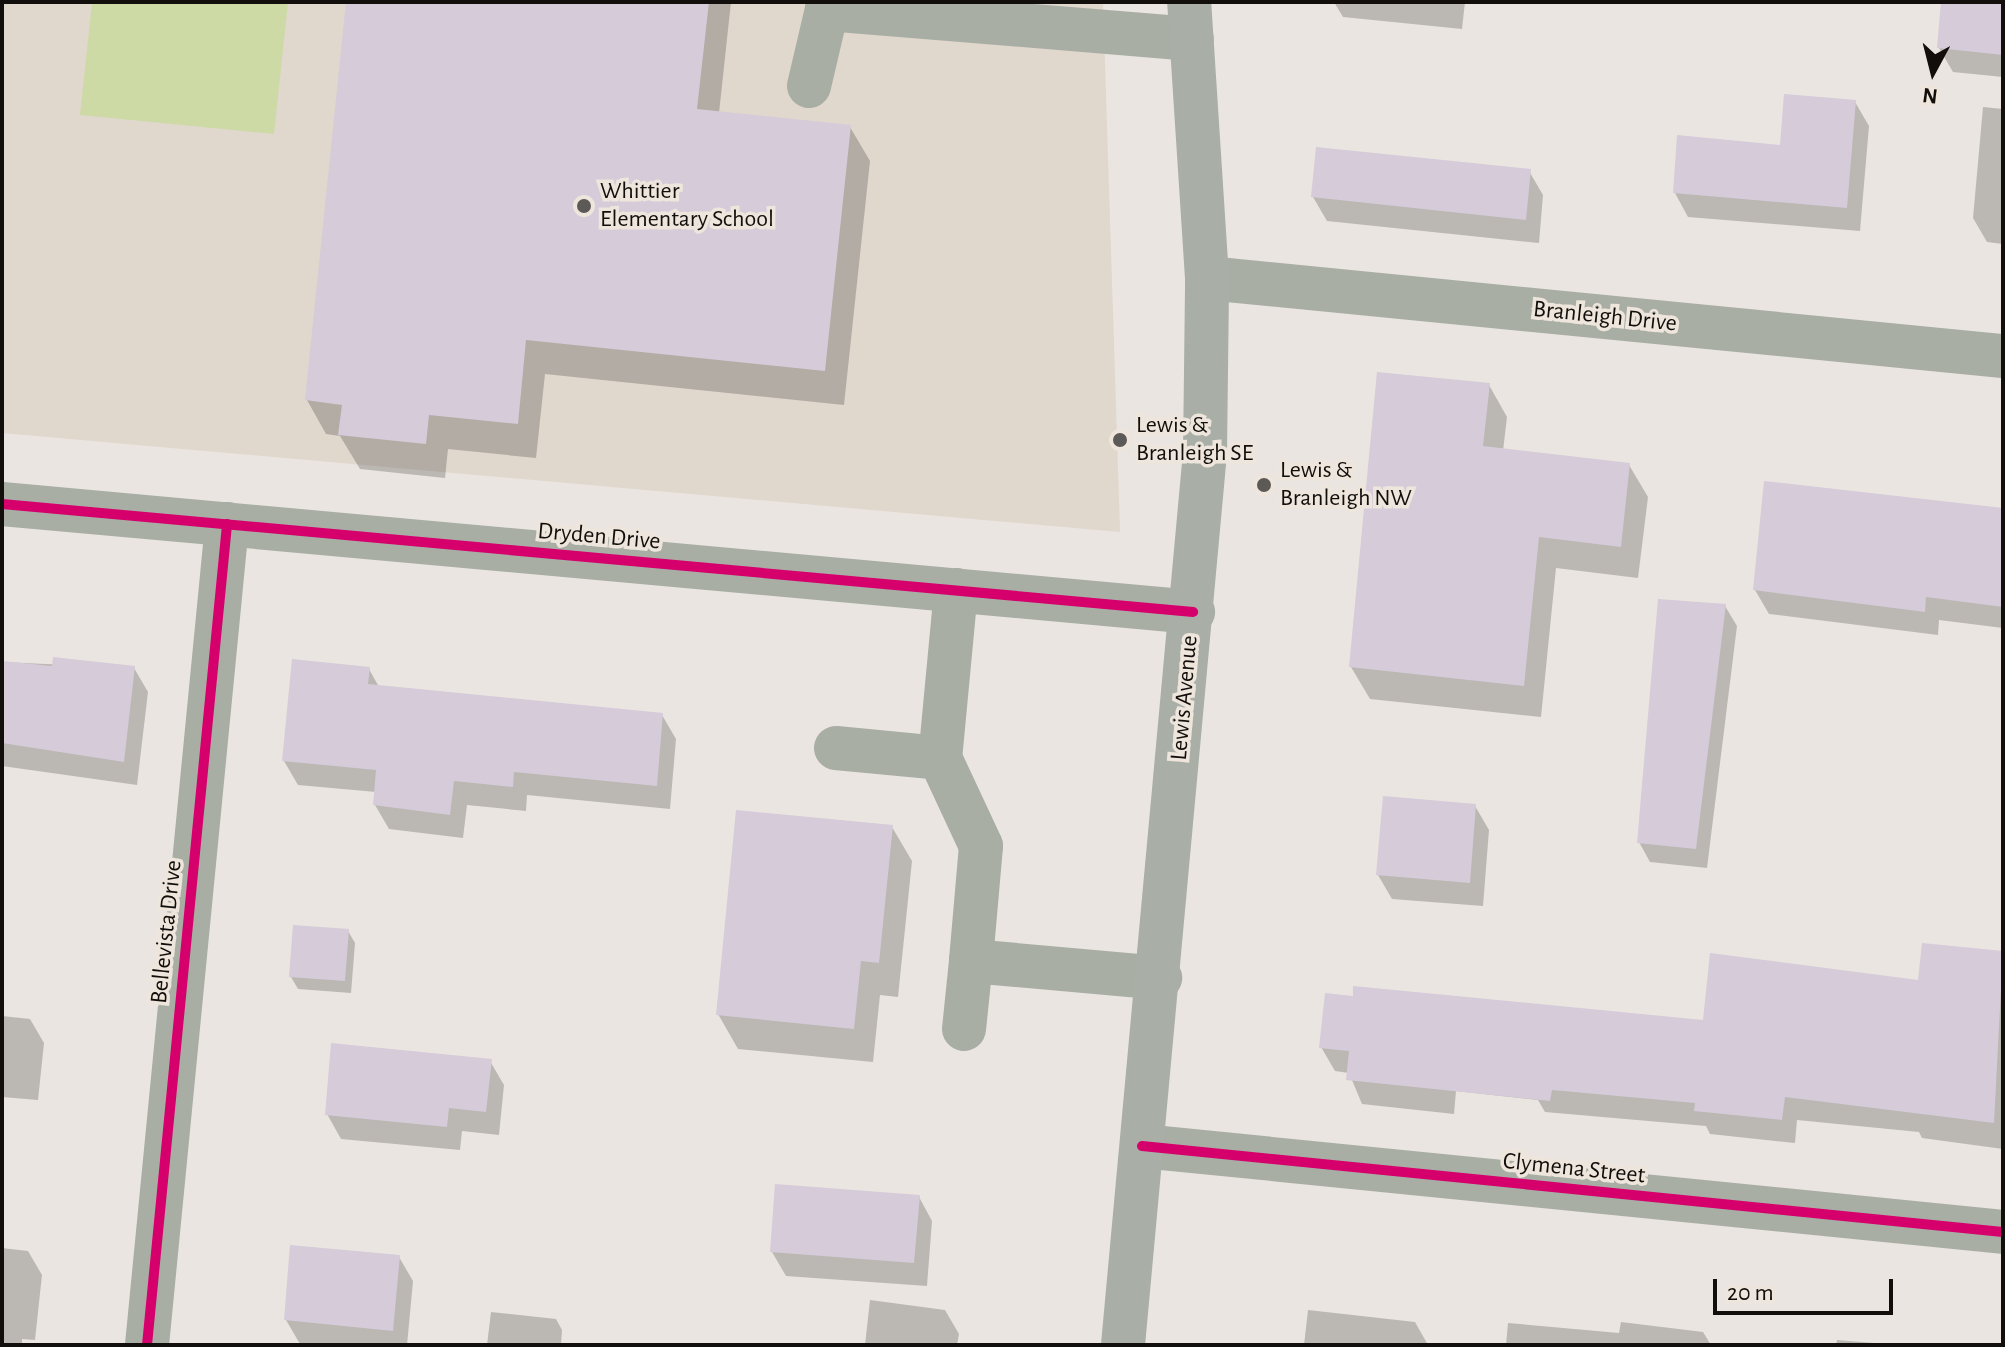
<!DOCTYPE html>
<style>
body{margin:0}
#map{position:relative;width:2005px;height:1347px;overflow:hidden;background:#eae5e0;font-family:"Alegreya Sans",sans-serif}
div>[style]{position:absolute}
.built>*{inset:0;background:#e0d7cd}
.green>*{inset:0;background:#cddaa6}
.shadow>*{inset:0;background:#0003}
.building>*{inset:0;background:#d5cbd9}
.minor>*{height:44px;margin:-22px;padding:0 22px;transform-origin:22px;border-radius:22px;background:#a9aea5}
.major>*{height:44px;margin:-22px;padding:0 22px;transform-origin:22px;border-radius:22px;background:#a9afa6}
.cycleway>*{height:10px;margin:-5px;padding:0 5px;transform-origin:5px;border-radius:5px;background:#d6006c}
.dots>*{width:22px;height:22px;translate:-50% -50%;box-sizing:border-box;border:4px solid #eee5dc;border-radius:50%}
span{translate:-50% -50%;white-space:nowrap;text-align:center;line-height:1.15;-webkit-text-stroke:7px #eee5dc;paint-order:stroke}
.poi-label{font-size:24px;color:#110e0b}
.left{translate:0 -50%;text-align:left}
.street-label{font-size:24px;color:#110e0b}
.frame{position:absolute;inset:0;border:4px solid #110e0b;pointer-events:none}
.north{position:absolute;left:1893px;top:32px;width:80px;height:80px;-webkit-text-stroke:6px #eee5dc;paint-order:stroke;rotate:187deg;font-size:22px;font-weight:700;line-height:32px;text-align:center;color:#110e0b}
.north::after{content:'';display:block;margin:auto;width:28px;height:36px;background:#110e0b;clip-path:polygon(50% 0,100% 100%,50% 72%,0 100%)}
.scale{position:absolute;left:1713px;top:1279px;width:180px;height:36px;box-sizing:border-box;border:4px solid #110e0b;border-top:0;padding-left:10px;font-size:24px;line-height:28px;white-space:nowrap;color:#110e0b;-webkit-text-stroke:6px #eee5dc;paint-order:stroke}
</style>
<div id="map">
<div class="built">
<div style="clip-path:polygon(2px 2px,1103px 2px,1120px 532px,2px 433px)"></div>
</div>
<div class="green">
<div style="clip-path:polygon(92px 2px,288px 2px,274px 134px,80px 115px)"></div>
</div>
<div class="shadow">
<div style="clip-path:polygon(348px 2px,731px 2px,719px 113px,850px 127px,870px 161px,844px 405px,545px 374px,536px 458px,448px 449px,445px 478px,360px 469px,340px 436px,326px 434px,307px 400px)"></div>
<div style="clip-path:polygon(1334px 2px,1465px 2px,1462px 29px,1343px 17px)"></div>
<div style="clip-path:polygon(1943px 2px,2003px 2px,2003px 77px,1953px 72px,1939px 48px)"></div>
<div style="clip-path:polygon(1855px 102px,1869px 126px,1860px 231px,1688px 217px,1675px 193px,1782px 147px)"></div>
<div style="clip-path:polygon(1983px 107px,2003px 109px,2003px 244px,1987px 242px,1973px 218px)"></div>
<div style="clip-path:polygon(1529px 171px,1543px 195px,1539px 243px,1327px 221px,1313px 197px)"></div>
<div style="clip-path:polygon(1489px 385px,1507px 417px,1503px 451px,1629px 465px,1648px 497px,1638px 578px,1556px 568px,1541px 717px,1370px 699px,1351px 667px)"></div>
<div style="clip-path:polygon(2003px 509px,2003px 628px,1939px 620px,1938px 635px,1769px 614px,1755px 590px)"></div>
<div style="clip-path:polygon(1725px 606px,1737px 626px,1707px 868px,1650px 862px,1639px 842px)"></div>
<div style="clip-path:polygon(2px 662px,134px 668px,148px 692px,137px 785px,2px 766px)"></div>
<div style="clip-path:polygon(369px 669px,379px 687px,662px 715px,676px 739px,670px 809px,527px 795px,526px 811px,467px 805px,463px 838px,389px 829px,375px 805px,376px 792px,298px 785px,284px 761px)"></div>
<div style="clip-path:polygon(1475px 806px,1489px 830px,1483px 906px,1392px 899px,1378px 875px)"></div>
<div style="clip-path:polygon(892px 827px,912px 861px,898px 997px,880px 995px,873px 1062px,738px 1049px,718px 1014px)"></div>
<div style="clip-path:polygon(348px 931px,355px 943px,351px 993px,298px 989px,291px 977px)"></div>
<div style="clip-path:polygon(1924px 945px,2003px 953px,2003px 1149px,1922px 1138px,1919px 1132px,1797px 1120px,1795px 1143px,1710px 1134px,1706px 1126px,1545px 1112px,1538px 1100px,1456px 1091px,1454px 1114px,1362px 1104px,1349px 1073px,1335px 1071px,1321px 1047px,1705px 1022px,1920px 982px)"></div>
<div style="clip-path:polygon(2px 1016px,30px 1019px,44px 1043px,38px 1100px,2px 1097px)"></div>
<div style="clip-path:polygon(490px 1061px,504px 1085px,499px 1135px,462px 1131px,460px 1150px,341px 1139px,327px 1114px)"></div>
<div style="clip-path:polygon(919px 1197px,932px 1221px,927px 1286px,786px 1276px,772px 1252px)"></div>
<div style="clip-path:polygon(2px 1248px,28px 1251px,42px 1275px,35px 1340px,22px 1339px,22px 1345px,2px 1345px)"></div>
<div style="clip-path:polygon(399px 1257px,413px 1281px,407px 1345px,300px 1344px,286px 1320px)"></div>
<div style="clip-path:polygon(870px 1300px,945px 1310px,959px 1334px,957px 1345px,865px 1345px)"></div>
<div style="clip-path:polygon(1308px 1310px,1415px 1322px,1428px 1345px,1304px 1345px)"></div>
<div style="clip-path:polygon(491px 1312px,556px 1319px,562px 1330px,561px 1345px,487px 1345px)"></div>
<div style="clip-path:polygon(1621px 1322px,1703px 1332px,1711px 1345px,1506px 1345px,1508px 1323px,1619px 1333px)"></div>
<div style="clip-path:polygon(1837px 1340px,1899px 1345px,1836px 1345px)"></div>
</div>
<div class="building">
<div style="clip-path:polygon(346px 2px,709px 2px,697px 109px,851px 125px,825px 371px,526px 340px,518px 424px,429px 415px,426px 444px,338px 435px,342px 405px,305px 400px)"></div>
<div style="clip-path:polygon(1941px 2px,2003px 2px,2003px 55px,1937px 48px)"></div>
<div style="clip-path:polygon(1784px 94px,1856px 100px,1847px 208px,1673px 193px,1677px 135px,1780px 145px)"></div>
<div style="clip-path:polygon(1316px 147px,1531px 169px,1526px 220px,1311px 197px)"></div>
<div style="clip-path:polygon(1377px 372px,1490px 383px,1483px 446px,1630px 463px,1621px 547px,1539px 537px,1524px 686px,1349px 667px)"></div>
<div style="clip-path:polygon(1764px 481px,2003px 508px,2003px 607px,1926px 597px,1925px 612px,1753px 590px)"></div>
<div style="clip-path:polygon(1658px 599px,1726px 604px,1696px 849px,1637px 843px)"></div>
<div style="clip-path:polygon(53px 657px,135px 666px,124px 762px,2px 743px,2px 661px,52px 666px)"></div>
<div style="clip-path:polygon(292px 659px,370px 667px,368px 684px,663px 713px,657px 786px,514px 772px,513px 787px,454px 781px,450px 815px,373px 805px,376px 770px,282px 761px)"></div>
<div style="clip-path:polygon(1383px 796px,1476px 804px,1470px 883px,1376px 875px)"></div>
<div style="clip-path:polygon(736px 810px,893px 825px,879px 963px,861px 961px,854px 1029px,716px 1015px)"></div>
<div style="clip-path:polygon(293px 925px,349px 929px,345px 981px,289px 977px)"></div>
<div style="clip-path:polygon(1922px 943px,2003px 951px,1994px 1123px,1785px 1097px,1782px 1120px,1694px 1111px,1695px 1103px,1552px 1090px,1550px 1101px,1346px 1080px,1349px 1051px,1319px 1048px,1325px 993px,1353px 996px,1353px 986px,1703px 1020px,1710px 953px,1918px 980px)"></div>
<div style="clip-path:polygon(331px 1043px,492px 1059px,486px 1112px,449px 1108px,447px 1127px,325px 1115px)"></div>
<div style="clip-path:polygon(775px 1184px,920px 1195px,914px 1263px,770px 1252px)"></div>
<div style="clip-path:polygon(290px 1245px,400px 1255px,393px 1331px,284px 1320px)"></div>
</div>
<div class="minor">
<div style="left:809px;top:86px;width:79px;rotate:-76.8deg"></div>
<div style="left:827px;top:9px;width:366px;rotate:4.7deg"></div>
<div style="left:1207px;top:278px;width:800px;rotate:5.6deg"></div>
<div style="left:2px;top:504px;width:1196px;rotate:5.18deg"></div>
<div style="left:956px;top:590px;width:169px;rotate:95.4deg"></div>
<div style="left:940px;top:758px;width:97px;rotate:65deg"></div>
<div style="left:981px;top:846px;width:115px;rotate:95deg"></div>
<div style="left:971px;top:961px;width:190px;rotate:5.1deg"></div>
<div style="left:836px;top:748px;width:104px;rotate:5.5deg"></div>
<div style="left:964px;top:1029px;width:68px;rotate:-84.1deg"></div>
<div style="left:1142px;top:1146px;width:865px;rotate:5.7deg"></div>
<div style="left:147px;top:1345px;width:825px;rotate:-84.43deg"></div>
</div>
<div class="major">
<div style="left:1123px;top:1345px;width:897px;rotate:-84.75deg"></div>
<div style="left:1205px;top:452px;width:174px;rotate:-89.3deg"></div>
<div style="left:1207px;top:278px;width:277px;rotate:-93.7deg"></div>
</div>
<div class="cycleway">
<div style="left:2px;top:504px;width:1196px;rotate:5.18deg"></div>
<div style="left:1142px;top:1146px;width:865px;rotate:5.7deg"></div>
<div style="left:147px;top:1345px;width:825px;rotate:-84.43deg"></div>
</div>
<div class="dots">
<div style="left:584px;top:206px;background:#5d5956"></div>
<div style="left:1120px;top:440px;background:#5d5956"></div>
<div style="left:1264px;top:485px;background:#5d5956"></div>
</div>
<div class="poi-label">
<span class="left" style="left:600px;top:206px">Whittier<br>Elementary School</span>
<span class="left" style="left:1136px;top:440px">Lewis &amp;<br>Branleigh SE</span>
<span class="left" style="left:1280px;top:485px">Lewis &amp;<br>Branleigh NW</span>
</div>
<div class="street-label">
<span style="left:1605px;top:317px;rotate:6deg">Branleigh Drive</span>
<span style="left:599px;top:537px;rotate:5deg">Dryden Drive</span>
<span style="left:1185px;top:698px;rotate:-85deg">Lewis Avenue</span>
<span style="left:167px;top:932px;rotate:-84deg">Bellevista Drive</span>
<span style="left:1574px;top:1169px;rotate:6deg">Clymena Street</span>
</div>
<div class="frame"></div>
<div class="north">N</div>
<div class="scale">20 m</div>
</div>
